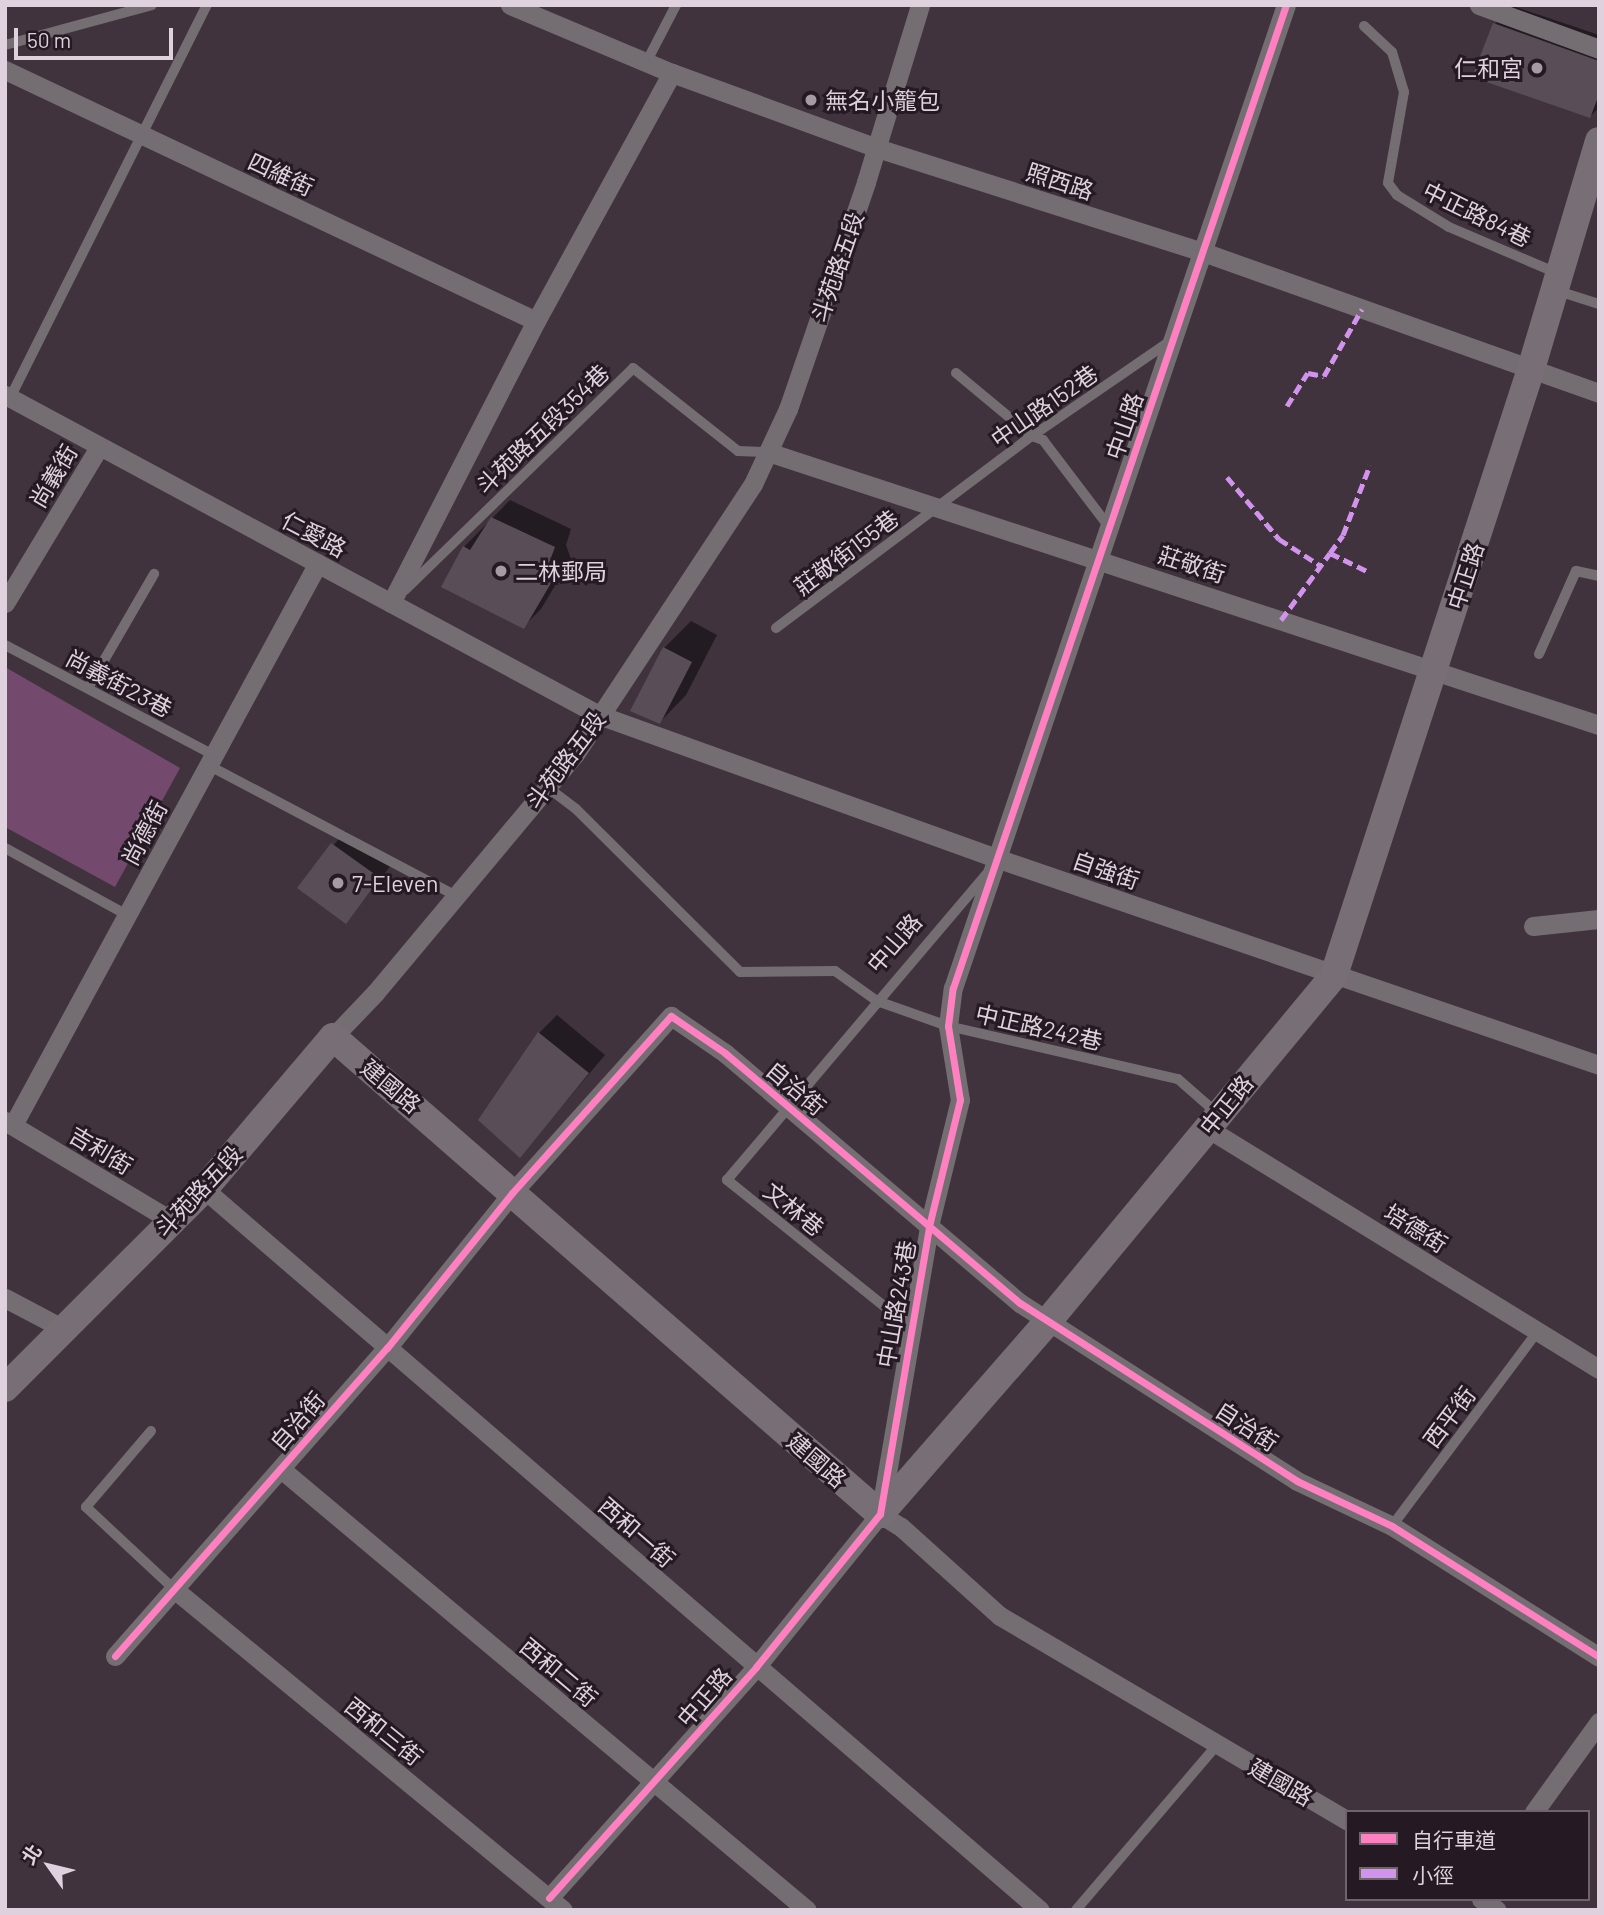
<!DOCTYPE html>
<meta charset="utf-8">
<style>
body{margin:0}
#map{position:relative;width:1604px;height:1915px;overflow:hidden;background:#40333e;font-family:Barlow,"Noto Sans TC",sans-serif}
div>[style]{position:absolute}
.green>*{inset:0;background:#74496e}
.shadow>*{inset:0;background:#0007}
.building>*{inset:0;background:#594e58}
.service>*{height:10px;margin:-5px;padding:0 5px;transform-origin:5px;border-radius:5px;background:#746e73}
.minor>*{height:19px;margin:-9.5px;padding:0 9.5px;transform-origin:9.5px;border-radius:9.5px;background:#746e73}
.secondary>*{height:28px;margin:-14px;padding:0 14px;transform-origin:14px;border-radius:14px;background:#776f75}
.quiet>*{height:5px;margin-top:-2.5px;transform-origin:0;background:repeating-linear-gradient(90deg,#d193ec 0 10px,transparent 0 15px)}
.cycleway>*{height:7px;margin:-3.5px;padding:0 3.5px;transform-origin:3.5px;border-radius:3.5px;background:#ff80c0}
.dots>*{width:19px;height:19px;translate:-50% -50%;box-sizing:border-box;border:4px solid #251a23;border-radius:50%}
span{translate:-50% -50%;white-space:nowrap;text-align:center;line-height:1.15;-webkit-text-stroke:6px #251a23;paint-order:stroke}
.poi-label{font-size:23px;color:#dfd1dd}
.right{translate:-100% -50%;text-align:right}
.left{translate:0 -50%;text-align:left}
.street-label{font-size:23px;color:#dfd1dd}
.frame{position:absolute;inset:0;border:7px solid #dfd1dd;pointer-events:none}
.legend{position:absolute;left:1345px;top:1810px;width:245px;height:91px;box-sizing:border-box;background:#251a23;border:2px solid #6f636d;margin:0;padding:9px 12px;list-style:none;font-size:21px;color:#dfd1dd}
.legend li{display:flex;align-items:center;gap:14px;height:35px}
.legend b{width:35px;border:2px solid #6f636d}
.north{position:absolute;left:14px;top:1831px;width:70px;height:70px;-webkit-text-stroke:5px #251a23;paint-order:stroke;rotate:304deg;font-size:19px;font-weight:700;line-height:28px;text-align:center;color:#dfd1dd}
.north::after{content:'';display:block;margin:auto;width:24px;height:32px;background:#dfd1dd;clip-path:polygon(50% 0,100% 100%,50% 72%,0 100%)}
.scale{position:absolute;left:14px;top:28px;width:159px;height:32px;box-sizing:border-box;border:4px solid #dfd1dd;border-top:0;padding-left:9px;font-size:21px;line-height:24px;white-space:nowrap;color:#dfd1dd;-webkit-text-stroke:5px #251a23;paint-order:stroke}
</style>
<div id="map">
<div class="green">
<div style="clip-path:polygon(5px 667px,180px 768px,115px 887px,5px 827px)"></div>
</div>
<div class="shadow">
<div style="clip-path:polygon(1513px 6px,1599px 35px,1599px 108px,1590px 116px,1495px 24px)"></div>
<div style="clip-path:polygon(510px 500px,571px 529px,566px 545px,571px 559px,541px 609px,523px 627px,464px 547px)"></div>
<div style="clip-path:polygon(691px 621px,717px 635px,686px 695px,660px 722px,664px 648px)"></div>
<div style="clip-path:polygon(345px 831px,392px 864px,346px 922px,300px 888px)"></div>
<div style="clip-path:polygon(557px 1015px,605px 1055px,520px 1156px,480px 1119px,539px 1033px)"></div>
</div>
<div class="building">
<div style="clip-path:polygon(1493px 23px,1599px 61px,1599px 95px,1590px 118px,1472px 77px)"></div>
<div style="clip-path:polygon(491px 517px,555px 547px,549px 563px,554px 578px,524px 629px,441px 587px,463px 546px,470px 550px)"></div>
<div style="clip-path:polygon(663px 647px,692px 662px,660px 724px,630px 711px)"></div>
<div style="clip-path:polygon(331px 843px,380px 878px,346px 924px,297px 888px)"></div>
<div style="clip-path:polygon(538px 1032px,589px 1073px,520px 1158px,478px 1120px)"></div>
</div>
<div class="service">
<div style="left:1364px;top:26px;width:38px;rotate:43deg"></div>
<div style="left:1392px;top:52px;width:42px;rotate:73.3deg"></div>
<div style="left:1404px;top:92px;width:92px;rotate:100deg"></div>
<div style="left:1388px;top:183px;width:15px;rotate:53deg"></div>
<div style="left:1397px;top:195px;width:61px;rotate:31.6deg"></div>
<div style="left:1449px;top:227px;width:117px;rotate:23.1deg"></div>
<div style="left:5px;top:45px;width:152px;rotate:-15.2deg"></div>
<div style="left:648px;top:59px;width:61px;rotate:-62.6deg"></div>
<div style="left:1555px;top:290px;width:46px;rotate:17.7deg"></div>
<div style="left:956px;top:373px;width:99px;rotate:39.7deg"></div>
<div style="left:1032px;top:436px;width:12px;rotate:20deg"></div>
<div style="left:1043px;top:440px;width:109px;rotate:52.8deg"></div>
<div style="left:10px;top:398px;width:440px;rotate:-63.4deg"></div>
<div style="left:405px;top:590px;width:318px;rotate:-44.2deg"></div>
<div style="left:633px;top:368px;width:134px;rotate:38.3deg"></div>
<div style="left:738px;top:451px;width:30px;rotate:2deg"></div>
<div style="left:776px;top:628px;width:320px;rotate:-36.9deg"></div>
<div style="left:1032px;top:436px;width:168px;rotate:-34.5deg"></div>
<div style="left:5px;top:645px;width:236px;rotate:27.8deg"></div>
<div style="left:1539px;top:654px;width:91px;rotate:-66deg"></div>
<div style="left:1576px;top:571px;width:24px;rotate:12deg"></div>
<div style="left:88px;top:688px;width:132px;rotate:-59.9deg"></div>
<div style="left:208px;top:765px;width:280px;rotate:27.8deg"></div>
<div style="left:547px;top:787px;width:36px;rotate:37deg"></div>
<div style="left:576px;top:809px;width:231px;rotate:44.8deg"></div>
<div style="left:740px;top:972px;width:95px;rotate:-0.6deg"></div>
<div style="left:835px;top:971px;width:52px;rotate:35.5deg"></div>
<div style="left:877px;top:1001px;width:75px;rotate:19.4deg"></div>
<div style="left:948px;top:1026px;width:236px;rotate:13deg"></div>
<div style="left:1178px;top:1079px;width:53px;rotate:41.2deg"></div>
<div style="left:5px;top:848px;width:139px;rotate:28.8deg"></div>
<div style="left:910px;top:1327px;width:235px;rotate:-141.2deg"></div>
<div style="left:727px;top:1180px;width:402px;rotate:-49.7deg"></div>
<div style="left:151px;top:1431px;width:100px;rotate:130.5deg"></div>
<div style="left:86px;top:1507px;width:120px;rotate:43deg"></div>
<div style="left:1392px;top:1526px;width:244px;rotate:-53.2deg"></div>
<div style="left:1076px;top:1910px;width:217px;rotate:-49.5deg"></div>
</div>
<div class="minor">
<div style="left:510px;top:5px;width:176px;rotate:22.8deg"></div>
<div style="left:672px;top:73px;width:218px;rotate:20.1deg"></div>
<div style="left:877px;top:148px;width:342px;rotate:17.7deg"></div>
<div style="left:1203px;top:252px;width:420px;rotate:19.6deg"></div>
<div style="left:1479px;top:5px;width:128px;rotate:20.1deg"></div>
<div style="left:5px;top:70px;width:587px;rotate:25.3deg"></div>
<div style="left:5px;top:395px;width:675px;rotate:28.31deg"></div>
<div style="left:599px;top:715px;width:425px;rotate:19.8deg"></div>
<div style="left:999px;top:859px;width:634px;rotate:18.95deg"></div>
<div style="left:768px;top:452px;width:875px;rotate:18.19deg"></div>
<div style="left:5px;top:603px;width:182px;rotate:-58.9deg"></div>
<div style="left:391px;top:603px;width:317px;rotate:-62.8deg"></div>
<div style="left:536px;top:321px;width:283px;rotate:-61.3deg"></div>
<div style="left:1533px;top:926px;width:66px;rotate:-6.1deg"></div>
<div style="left:333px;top:1037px;width:61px;rotate:-46.3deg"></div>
<div style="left:375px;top:993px;width:312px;rotate:-50.1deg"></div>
<div style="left:575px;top:754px;width:323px;rotate:-56.6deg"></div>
<div style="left:753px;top:484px;width:83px;rotate:-65deg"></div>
<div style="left:788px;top:409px;width:240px;rotate:-71deg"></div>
<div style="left:866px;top:182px;width:185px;rotate:-73deg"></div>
<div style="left:5px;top:1121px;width:195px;rotate:30.9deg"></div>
<div style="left:13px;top:1125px;width:639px;rotate:-61.51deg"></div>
<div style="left:1207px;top:1128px;width:460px;rotate:31.6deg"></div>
<div style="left:204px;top:1189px;width:1104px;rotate:40.78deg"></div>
<div style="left:5px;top:1298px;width:64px;rotate:27.8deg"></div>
<div style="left:281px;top:1469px;width:686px;rotate:39.98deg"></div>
<div style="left:880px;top:1514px;width:25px;rotate:32deg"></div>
<div style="left:901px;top:1527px;width:133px;rotate:42deg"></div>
<div style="left:1000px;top:1616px;width:403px;rotate:30.5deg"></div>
<div style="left:174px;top:1589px;width:504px;rotate:39.53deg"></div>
<div style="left:115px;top:1656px;width:411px;rotate:-48.6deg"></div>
<div style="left:387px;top:1348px;width:199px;rotate:-51.1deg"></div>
<div style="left:512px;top:1193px;width:238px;rotate:-48.1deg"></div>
<div style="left:671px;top:1016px;width:65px;rotate:34.4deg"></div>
<div style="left:725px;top:1053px;width:387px;rotate:40.3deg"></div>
<div style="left:1020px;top:1303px;width:329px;rotate:32.7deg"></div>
<div style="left:1297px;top:1481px;width:105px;rotate:25.3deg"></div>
<div style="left:1392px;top:1526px;width:245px;rotate:32.3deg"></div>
<div style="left:1534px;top:1812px;width:111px;rotate:-54.2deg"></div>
<div style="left:549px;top:1898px;width:310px;rotate:-48.1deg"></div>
<div style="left:756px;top:1667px;width:197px;rotate:-51deg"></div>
<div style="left:880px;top:1514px;width:292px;rotate:-80.3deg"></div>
<div style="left:929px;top:1226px;width:130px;rotate:-76.2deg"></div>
<div style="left:960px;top:1100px;width:75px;rotate:-99.2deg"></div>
<div style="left:948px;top:1026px;width:38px;rotate:-83deg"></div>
<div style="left:953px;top:988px;width:1038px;rotate:-71.29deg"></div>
<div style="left:1481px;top:1899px;width:19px;rotate:35deg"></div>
</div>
<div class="secondary">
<div style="left:5px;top:1388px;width:281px;rotate:-45deg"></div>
<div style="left:204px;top:1189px;width:199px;rotate:-49.7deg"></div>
<div style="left:333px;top:1037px;width:726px;rotate:41.09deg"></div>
<div style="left:880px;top:1514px;width:257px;rotate:-48.9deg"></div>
<div style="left:1049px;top:1320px;width:447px;rotate:-50.4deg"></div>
<div style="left:1334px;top:975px;width:637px;rotate:-71.99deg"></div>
<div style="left:1531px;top:369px;width:238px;rotate:-73.4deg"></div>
</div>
<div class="quiet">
<div style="left:1287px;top:406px;width:39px;rotate:-58deg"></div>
<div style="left:1308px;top:373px;width:16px;rotate:11deg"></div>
<div style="left:1324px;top:376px;width:77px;rotate:-60.4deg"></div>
<div style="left:1227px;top:477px;width:81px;rotate:50deg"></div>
<div style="left:1279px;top:539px;width:50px;rotate:32.7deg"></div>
<div style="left:1330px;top:553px;width:22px;rotate:-54deg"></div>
<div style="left:1343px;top:535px;width:75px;rotate:-68.9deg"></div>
<div style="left:1281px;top:620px;width:83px;rotate:-53.8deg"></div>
<div style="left:1330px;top:553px;width:41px;rotate:25.9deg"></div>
</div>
<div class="cycleway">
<div style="left:115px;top:1656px;width:411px;rotate:-48.6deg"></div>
<div style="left:387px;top:1348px;width:199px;rotate:-51.1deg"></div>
<div style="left:512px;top:1193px;width:238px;rotate:-48.1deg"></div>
<div style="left:671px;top:1016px;width:65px;rotate:34.4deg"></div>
<div style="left:725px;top:1053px;width:387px;rotate:40.3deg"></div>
<div style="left:1020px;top:1303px;width:329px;rotate:32.7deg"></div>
<div style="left:1297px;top:1481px;width:105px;rotate:25.3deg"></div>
<div style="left:1392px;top:1526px;width:245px;rotate:32.3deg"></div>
<div style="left:549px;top:1898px;width:310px;rotate:-48.1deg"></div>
<div style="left:756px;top:1667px;width:197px;rotate:-51deg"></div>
<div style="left:880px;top:1514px;width:292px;rotate:-80.3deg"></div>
<div style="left:929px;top:1226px;width:130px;rotate:-76.2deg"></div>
<div style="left:960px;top:1100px;width:75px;rotate:-99.2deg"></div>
<div style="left:948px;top:1026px;width:38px;rotate:-83deg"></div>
<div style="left:953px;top:988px;width:1038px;rotate:-71.29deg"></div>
</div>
<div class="dots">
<div style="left:1537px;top:68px;background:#a79aa5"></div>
<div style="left:811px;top:100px;background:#a79aa5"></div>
<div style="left:501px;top:571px;background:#a79aa5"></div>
<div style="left:338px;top:883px;background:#a79aa5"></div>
</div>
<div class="poi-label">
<span class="right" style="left:1523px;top:68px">仁和宮</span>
<span class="left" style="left:825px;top:100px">無名小籠包</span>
<span class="left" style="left:515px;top:571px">二林郵局</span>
<span class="left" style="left:352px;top:883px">7-Eleven</span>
</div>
<div class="street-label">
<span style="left:281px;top:174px;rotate:25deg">四維街</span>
<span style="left:1060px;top:181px;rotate:18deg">照西路</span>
<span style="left:1477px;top:214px;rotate:26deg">中正路84巷</span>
<span style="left:837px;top:267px;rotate:-71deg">斗苑路五段</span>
<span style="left:1044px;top:406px;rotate:-35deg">中山路152巷</span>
<span style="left:1124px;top:426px;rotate:-71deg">中山路</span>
<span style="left:542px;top:429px;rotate:-44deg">斗苑路五段354巷</span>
<span style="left:53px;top:476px;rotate:-59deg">尚義街</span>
<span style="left:314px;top:534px;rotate:28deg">仁愛路</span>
<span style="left:846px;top:552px;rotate:-37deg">莊敬街155巷</span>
<span style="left:1192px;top:564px;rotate:18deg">莊敬街</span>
<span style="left:1465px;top:576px;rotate:-72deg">中正路</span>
<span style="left:119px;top:683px;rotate:28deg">尚義街23巷</span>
<span style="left:565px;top:760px;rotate:-53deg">斗苑路五段</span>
<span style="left:144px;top:833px;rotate:-62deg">尚德街</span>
<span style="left:1106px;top:870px;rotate:19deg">自強街</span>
<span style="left:894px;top:943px;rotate:-49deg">中山路</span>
<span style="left:1039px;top:1027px;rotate:13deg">中正路242巷</span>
<span style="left:391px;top:1086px;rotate:40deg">建國路</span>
<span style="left:796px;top:1088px;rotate:40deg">自治街</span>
<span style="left:1226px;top:1105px;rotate:-51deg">中正路</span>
<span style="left:101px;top:1150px;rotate:31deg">吉利街</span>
<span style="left:198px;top:1191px;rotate:-47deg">斗苑路五段</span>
<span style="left:794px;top:1209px;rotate:39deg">文林巷</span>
<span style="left:1416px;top:1228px;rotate:32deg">培德街</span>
<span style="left:896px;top:1304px;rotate:-80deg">中山路243巷</span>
<span style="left:1449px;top:1417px;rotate:-53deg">西平街</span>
<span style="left:297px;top:1421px;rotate:-49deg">自治街</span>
<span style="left:1247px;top:1426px;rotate:33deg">自治街</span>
<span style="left:817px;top:1460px;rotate:41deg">建國路</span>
<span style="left:637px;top:1532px;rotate:41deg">西和一街</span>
<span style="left:559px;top:1672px;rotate:40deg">西和二街</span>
<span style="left:704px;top:1697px;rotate:-49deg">中正路</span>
<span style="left:384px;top:1731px;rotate:39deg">西和三街</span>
<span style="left:1281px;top:1782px;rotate:30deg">建國路</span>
</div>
<div class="frame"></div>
<ul class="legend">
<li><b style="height:9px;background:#ff80c0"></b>自行車道</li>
<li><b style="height:9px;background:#d193ec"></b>小徑</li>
</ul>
<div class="north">北</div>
<div class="scale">50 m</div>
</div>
